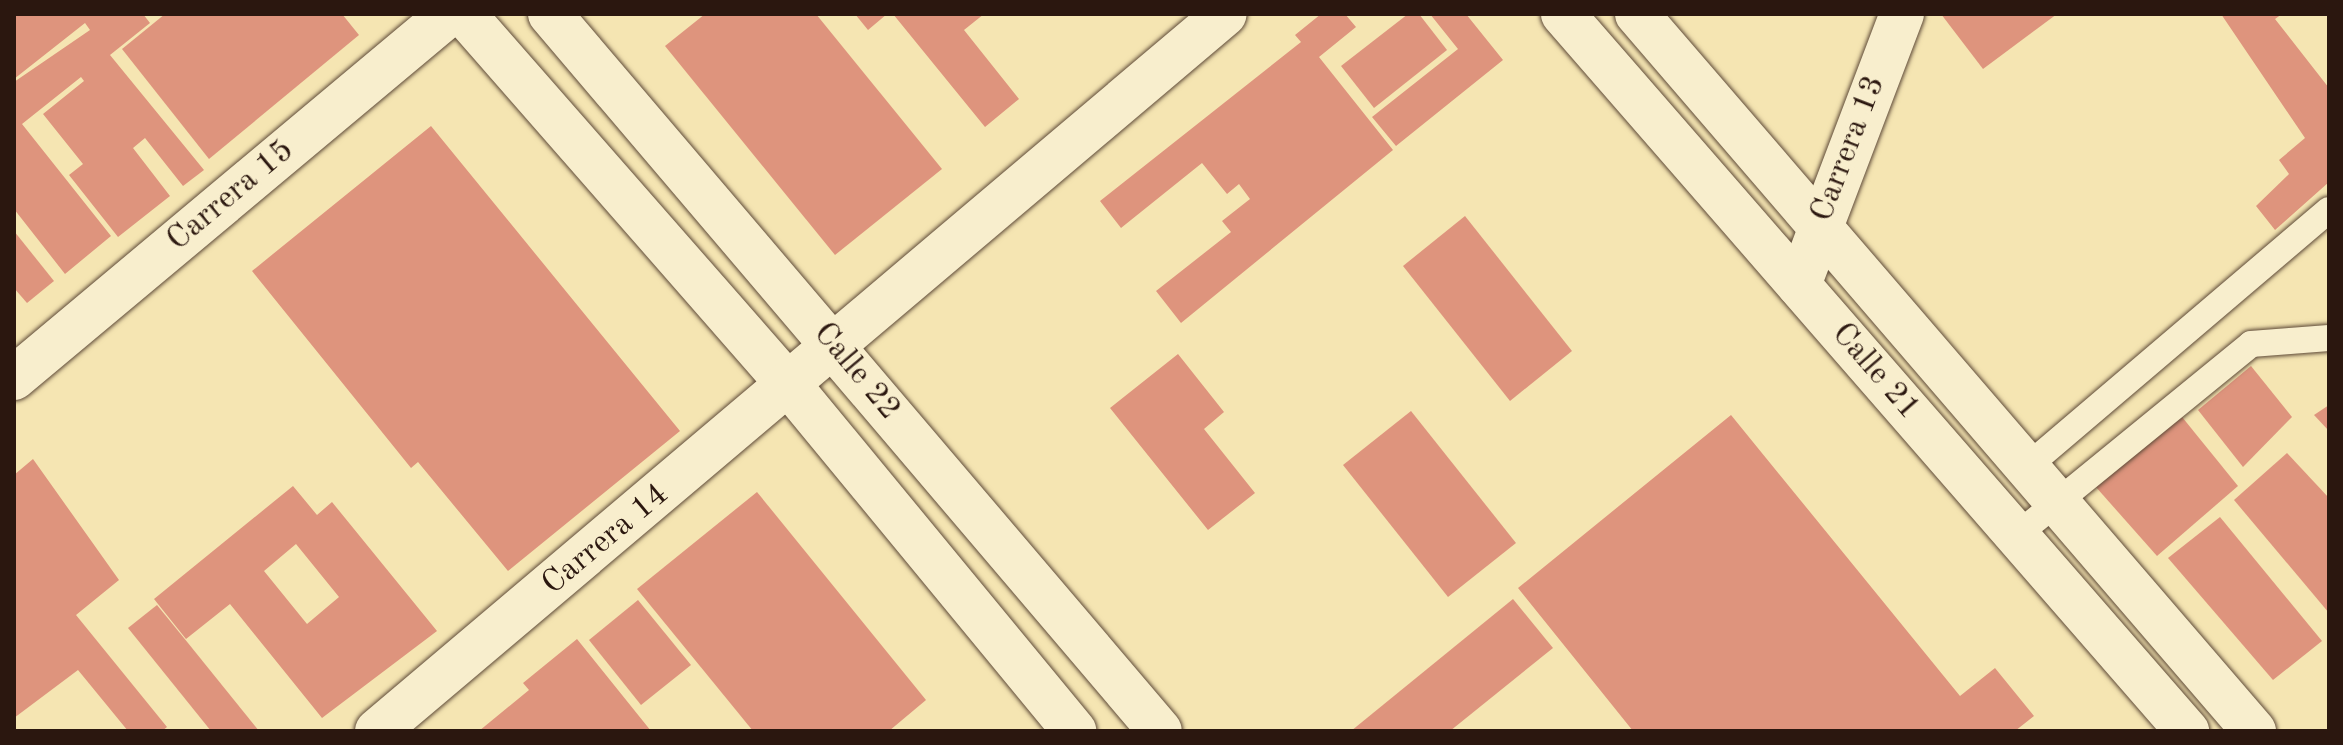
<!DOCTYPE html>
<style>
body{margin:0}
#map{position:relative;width:2343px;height:745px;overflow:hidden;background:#f5e5b2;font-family:"Old Standard TT",serif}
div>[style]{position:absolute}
.building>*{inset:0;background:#de947d}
.roads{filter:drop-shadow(0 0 2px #5e4a38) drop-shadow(0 0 2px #5e4a38)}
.service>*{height:26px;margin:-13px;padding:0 13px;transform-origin:13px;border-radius:13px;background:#f8eecd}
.minor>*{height:44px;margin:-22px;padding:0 22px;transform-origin:22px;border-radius:22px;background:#f8eecd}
.secondary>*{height:44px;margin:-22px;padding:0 22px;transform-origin:22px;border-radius:22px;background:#f8eecd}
span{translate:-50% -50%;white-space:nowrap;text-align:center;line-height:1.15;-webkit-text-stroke:7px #f8eecd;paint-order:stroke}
.street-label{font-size:32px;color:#2b170f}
.frame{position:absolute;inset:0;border:16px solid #2b170f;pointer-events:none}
</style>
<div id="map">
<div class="building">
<div style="clip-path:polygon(14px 14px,143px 14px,150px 23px,110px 55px,204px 170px,183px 186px,145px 138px,133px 148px,170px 196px,118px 237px,69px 175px,83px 164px,43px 114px,84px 81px,81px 77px,22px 124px,111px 236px,65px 274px,14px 209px,14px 82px,90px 30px,85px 23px,14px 79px)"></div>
<div style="clip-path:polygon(165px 14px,342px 14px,359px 35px,209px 159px,122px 49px)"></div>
<div style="clip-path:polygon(705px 14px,816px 14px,942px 169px,835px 255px,665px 46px)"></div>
<div style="clip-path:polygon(855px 14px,887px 14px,868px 30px)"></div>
<div style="clip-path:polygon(893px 14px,984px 14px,964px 30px,1019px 99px,985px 127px)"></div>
<div style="clip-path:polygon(1321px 14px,1345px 14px,1356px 27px,1319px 57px,1393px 150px,1181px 323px,1156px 291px,1231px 232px,1222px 221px,1250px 199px,1239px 184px,1227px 194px,1202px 163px,1121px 228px,1100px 201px,1301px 42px,1295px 35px)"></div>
<div style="clip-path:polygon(1408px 14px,1419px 14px,1447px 50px,1374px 108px,1341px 66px)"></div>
<div style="clip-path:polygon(1430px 14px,1466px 14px,1503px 60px,1396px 146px,1372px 117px,1458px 49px)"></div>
<div style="clip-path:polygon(1941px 14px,2057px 14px,1983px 69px)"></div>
<div style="clip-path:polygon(2221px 14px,2282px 14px,2275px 19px,2329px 88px,2329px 182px,2275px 230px,2256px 206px,2289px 174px,2279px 160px,2305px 138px)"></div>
<div style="clip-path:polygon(431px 126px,680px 431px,508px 571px,418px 462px,411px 468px,252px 271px)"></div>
<div style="clip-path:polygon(1465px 216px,1572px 351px,1510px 401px,1403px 266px)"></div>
<div style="clip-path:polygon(14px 231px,54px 281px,27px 303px,14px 288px)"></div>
<div style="clip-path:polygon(1178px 354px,1224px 412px,1204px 429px,1255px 493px,1208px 530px,1110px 408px)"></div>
<div style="clip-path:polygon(2251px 366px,2292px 417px,2243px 467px,2198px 410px)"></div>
<div style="clip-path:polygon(2329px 405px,2329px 431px,2314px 415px)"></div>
<div style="clip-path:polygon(1411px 411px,1516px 543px,1448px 597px,1343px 465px)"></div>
<div style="clip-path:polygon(2178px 412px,2238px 486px,2157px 556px,2095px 486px)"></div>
<div style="clip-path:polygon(1731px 415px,1960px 696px,1995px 668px,2034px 716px,2015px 731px,1633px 731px,1518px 588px)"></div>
<div style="clip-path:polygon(2287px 453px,2329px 498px,2329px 613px,2234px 500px)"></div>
<div style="clip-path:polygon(33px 459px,119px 580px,76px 615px,167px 727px,162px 731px,128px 731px,78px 670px,14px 718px,14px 475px)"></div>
<div style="clip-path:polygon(evenodd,293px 486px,317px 515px,332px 502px,437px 631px,322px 718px,230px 604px,186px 639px,154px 599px,293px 486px,296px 544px,339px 597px,307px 624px,264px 571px,296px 544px)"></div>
<div style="clip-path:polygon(757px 492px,926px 700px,889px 731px,753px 731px,637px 589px)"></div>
<div style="clip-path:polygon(2220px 517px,2322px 641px,2273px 680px,2168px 558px)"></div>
<div style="clip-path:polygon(1513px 599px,1553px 648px,1450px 731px,1351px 731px)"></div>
<div style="clip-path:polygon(638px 600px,691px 665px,641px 705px,589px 640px)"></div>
<div style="clip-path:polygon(157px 605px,188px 643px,259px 731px,211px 731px,128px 628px)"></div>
<div style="clip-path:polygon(577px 639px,651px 731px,479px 731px,529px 690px,523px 683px)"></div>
</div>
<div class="roads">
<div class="service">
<div style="left:2028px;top:466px;width:395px;rotate:-40.4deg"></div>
<div style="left:2017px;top:535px;width:302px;rotate:-39.2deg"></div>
<div style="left:2251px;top:344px;width:78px;rotate:-4.4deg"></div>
</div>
<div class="minor">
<div style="left:464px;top:14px;width:495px;rotate:48.8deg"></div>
<div style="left:790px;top:386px;width:447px;rotate:50.5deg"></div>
<div style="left:550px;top:14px;width:941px;rotate:49.61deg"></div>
<div style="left:1799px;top:285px;width:290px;rotate:-69.2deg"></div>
<div style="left:14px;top:378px;width:567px;rotate:-39.92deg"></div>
<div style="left:377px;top:731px;width:1110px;rotate:-40.22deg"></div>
</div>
<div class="secondary">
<div style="left:1563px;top:14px;width:951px;rotate:48.97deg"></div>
<div style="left:1637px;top:14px;width:946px;rotate:49.29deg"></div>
</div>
</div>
<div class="street-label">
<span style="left:1849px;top:149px;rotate:-69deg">Carrera 13</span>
<span style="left:231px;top:196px;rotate:-40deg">Carrera 15</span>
<span style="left:856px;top:372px;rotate:50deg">Calle 22</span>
<span style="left:1875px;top:372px;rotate:49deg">Calle 21</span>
<span style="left:606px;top:540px;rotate:-40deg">Carrera 14</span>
</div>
<div class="frame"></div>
</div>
